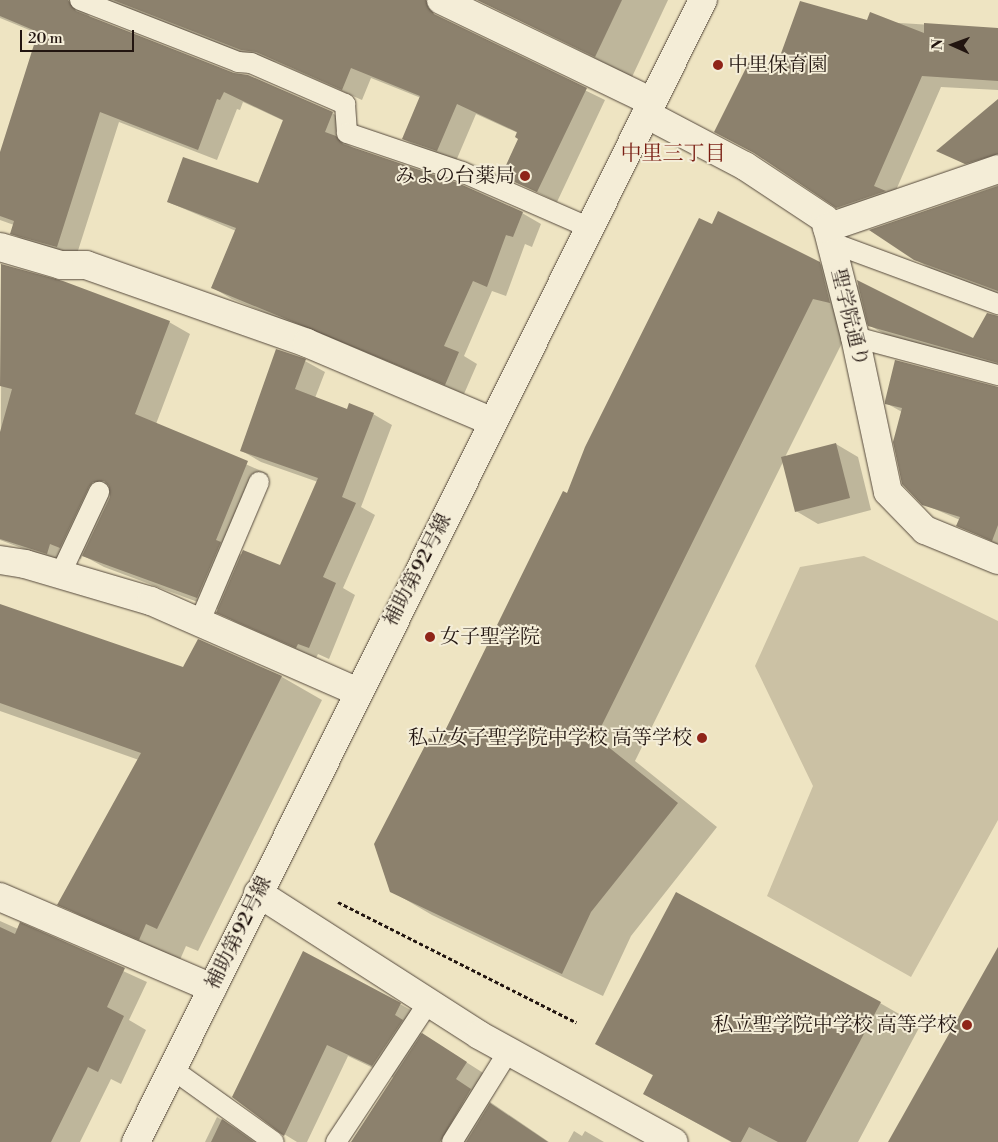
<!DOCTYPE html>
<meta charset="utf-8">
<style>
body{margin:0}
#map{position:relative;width:998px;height:1142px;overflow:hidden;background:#eee4c2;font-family:"Libre Bodoni","Noto Serif JP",serif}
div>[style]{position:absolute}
.green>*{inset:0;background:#cbc1a4}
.shadow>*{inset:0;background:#0003}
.building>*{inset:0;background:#8c816d}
.path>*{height:3px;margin-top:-1.5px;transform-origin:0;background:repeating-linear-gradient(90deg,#221510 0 4px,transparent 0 6.5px)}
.roads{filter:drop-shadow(0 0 1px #55493c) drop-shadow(0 0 1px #55493c)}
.lane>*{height:20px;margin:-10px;padding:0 10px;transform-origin:10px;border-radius:10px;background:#f4edd7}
.street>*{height:28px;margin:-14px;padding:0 14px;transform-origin:14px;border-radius:14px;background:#f4edd7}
.secondary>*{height:28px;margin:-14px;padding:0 14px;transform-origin:14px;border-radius:14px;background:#f4edd7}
.dots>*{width:14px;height:14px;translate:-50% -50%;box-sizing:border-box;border:2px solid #f4edd7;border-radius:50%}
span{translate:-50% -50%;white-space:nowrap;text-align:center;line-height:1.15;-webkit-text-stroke:4px #f4edd7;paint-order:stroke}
.poi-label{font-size:20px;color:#221510}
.left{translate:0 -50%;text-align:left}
.right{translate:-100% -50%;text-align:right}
.street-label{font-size:20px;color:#221510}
.neighbourhood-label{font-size:21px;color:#7a1f14}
.north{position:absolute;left:928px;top:20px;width:50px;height:50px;-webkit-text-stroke:4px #f4edd7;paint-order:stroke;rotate:272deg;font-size:14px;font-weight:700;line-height:20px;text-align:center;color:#221510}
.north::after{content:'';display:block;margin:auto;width:18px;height:22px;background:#221510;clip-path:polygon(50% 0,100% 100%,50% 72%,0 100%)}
.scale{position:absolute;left:20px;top:30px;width:114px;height:22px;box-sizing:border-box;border:2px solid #221510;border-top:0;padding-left:6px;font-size:15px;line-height:18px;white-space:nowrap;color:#221510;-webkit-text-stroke:4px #f4edd7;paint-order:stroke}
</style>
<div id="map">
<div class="green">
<div style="clip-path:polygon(864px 556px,998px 621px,998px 820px,911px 977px,767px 896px,813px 786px,755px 666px,800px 567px)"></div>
</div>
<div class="shadow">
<div style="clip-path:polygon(0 0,99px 0,87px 13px,91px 18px,332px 113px,351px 124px,344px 142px,355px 149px,522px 213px,541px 224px,532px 247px,525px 244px,506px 296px,492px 291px,464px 356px,477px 364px,464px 394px,232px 299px,213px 288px,236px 231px,168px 202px,259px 185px,284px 121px,243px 102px,240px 110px,237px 109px,217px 160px,119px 122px,76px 257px,30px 244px,11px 233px,14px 225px,0 220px,0 156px,39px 34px,0 18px)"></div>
<div style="clip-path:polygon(106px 0,418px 0,415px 7px,605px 100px,557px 202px,503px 176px,520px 138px,518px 133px,476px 114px,456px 161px,422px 149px,403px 139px,421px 98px,371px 78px,362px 100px,276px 62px,261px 61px)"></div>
<div style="clip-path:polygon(479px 0,668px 0,632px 77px)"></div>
<div style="clip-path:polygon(867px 21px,998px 29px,998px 90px,941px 87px,893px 197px,856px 218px,836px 207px,775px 72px)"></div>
<div style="clip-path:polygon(998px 103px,998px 168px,982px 172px,939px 151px)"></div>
<div style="clip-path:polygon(998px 185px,998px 294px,931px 269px,871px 231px)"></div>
<div style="clip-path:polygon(712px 226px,819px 263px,859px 286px,973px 340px,998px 317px,998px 366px,886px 335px,869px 325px,853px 321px,785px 457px,836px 444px,858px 457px,871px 510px,818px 524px,796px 511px,783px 462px,635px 761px,717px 827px,631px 936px,603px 996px,432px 915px,391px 891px,440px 745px,567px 494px)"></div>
<div style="clip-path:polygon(2px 265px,169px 322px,190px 334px,156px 424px,268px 474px,236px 552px,242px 555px,280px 566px,318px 482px,261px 462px,242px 451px,305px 361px,325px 372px,315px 398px,347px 411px,373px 414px,392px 425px,361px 507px,375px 515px,343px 588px,355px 595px,329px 659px,318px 654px,316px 658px,237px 623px,218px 612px,219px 610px,104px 567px,82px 555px,81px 559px,71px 555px,67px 565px,0 540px)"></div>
<div style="clip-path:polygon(998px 387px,998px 545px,958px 525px,960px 520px,923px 504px,902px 412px,886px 403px)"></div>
<div style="clip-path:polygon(0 605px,184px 669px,199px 640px,282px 677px,322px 700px,198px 951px,186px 946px,179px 962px,99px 927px,59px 904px,139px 760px,0 711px)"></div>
<div style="clip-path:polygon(0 921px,18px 929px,20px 924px,147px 982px,129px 1020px,146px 1030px,121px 1084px,111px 1079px,80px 1142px,0 1142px)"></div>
<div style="clip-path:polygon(880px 1003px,920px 1026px,858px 1142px,731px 1142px,644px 1094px,654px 1076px,597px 1044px)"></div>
<div style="clip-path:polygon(400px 1004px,421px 1016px,415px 1028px,422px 1034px,488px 1076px,477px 1093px,549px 1142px,352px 1142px,394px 1078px,348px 1056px,307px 1142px,297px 1142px,284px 1134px,233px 1097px)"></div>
<div style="clip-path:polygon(217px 1117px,239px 1130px,256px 1142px,205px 1142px)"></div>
<div style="clip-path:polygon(574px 1131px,582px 1136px,585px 1131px,604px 1142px,568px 1142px)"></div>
</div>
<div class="building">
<div style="clip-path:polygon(0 0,68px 0,76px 11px,234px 73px,248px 75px,333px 112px,325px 132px,336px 136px,343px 144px,458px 183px,523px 212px,513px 237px,506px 235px,487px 287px,473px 281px,444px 346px,459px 352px,445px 385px,211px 288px,236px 228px,167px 202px,183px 157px,258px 183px,283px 120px,224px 92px,220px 100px,217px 99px,198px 150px,100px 112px,57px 247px,10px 234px,14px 221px,0 216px,0 152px,38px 32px,0 16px)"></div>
<div style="clip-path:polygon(113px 0,426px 0,434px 14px,587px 88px,537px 192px,501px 176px,518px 139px,515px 137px,517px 132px,457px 104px,437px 151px,402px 139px,420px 96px,351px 68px,342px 90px,256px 52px,241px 50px)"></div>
<div style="clip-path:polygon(477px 0,622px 0,595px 57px)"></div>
<div style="clip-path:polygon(800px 1px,867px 20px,870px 12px,924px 33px,924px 23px,998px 28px,998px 81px,922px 76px,874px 186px,886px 191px,836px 208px,754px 153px,714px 132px,749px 62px,775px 70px)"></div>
<div style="clip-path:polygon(998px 99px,998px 154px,965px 164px,936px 151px)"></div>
<div style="clip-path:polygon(998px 186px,998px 291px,914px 260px,869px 230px)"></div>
<div style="clip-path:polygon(718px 211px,820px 262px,830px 303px,813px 299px,596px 737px,678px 803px,591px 912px,562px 974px,390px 892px,374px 844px,429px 738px,439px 743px,563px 491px,567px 493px,585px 447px,699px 218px,712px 224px)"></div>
<div style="clip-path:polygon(1px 264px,63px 281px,170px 321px,135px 414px,248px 461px,216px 540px,221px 542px,197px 598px,82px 556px,110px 497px,109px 486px,104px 481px,93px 482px,89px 487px,60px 548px,50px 544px,47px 554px,0 539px,0 432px,12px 389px,0 386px)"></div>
<div style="clip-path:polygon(857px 280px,973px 338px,987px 313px,998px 316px,998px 363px,868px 326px)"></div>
<div style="clip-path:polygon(276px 349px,306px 359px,295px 389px,347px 409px,349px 403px,374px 413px,342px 497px,356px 503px,323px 577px,336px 583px,309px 648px,298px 644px,296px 648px,216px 613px,243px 550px,280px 565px,318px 478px,240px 451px)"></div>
<div style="clip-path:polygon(895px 360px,998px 387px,998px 525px,992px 541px,956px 526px,960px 517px,922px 505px,902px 484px,893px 442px,902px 408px,885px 404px,885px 401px)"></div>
<div style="clip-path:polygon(836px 443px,850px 498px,795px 512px,781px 457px)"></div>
<div style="clip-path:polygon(0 604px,183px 667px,198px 639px,282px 676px,157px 929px,146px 924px,139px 940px,57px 905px,141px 753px,0 703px)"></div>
<div style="clip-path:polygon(676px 892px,881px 1002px,806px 1142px,778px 1142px,749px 1127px,741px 1142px,732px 1142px,643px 1094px,653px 1075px,595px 1044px)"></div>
<div style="clip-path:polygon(20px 922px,125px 968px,107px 1007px,124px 1016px,98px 1072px,88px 1067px,51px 1142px,0 1142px,0 927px,15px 934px)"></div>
<div style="clip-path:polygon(998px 947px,998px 1142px,888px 1142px)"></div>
<div style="clip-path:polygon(303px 951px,401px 1003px,395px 1015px,403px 1020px,372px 1066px,327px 1045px,284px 1136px,232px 1097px)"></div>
<div style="clip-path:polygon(422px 1033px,467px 1062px,456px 1079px,471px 1089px,440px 1142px,351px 1142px)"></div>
<div style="clip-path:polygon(490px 1103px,548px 1142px,466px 1142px)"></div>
<div style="clip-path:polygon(222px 1119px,254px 1142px,211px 1142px)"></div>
</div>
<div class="path">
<div style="left:338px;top:902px;width:267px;rotate:26.8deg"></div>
</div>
<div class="roads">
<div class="lane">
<div style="left:80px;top:0;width:170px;rotate:21.4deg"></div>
<div style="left:238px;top:62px;width:13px;rotate:4deg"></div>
<div style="left:251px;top:63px;width:103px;rotate:23.6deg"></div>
<div style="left:345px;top:104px;width:29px;rotate:86deg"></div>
<div style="left:347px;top:133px;width:121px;rotate:18.7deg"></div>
<div style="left:462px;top:172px;width:140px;rotate:23.6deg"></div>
<div style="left:830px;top:242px;width:179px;rotate:20.3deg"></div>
<div style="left:855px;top:337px;width:148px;rotate:14.9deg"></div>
<div style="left:60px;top:575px;width:92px;rotate:-64.8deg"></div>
<div style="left:200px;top:621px;width:151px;rotate:-67deg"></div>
<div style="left:172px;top:1069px;width:125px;rotate:35.6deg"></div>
<div style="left:336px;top:1142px;width:167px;rotate:-56.5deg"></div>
<div style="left:452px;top:1142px;width:106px;rotate:-58.1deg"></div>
</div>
<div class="street">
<div style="left:441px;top:0;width:234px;rotate:25.8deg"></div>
<div style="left:646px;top:114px;width:112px;rotate:27.7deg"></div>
<div style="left:745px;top:166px;width:96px;rotate:33.5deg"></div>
<div style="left:825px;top:219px;width:122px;rotate:75.7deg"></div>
<div style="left:855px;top:337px;width:158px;rotate:78deg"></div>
<div style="left:888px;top:492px;width:53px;rotate:45.8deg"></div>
<div style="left:925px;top:530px;width:79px;rotate:22.3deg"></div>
<div style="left:827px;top:228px;width:181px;rotate:-19deg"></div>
<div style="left:0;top:247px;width:64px;rotate:16.4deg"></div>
<div style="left:61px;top:265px;width:25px"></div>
<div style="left:86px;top:265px;width:234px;rotate:19.4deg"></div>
<div style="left:307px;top:343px;width:202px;rotate:23deg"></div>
<div style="left:0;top:560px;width:25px;rotate:9deg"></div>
<div style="left:25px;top:564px;width:131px;rotate:16.4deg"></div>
<div style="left:151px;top:601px;width:226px;rotate:23.7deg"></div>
<div style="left:258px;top:893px;width:263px;rotate:32.7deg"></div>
<div style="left:479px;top:1035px;width:222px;rotate:28.8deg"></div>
<div style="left:0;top:897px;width:231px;rotate:23.2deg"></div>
</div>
<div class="secondary">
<div style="left:136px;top:1142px;width:1275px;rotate:-63.6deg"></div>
</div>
</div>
<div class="dots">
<div style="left:718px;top:65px;background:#8f2418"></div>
<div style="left:525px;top:176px;background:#8f2418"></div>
<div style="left:430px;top:637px;background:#8f2418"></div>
<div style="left:702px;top:738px;background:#8f2418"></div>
<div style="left:967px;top:1025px;background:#8f2418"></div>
</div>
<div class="poi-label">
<span class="left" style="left:728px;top:65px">中里保育園</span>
<span class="right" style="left:515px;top:176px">みよの台薬局</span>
<span class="left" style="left:440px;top:637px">女子聖学院</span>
<span class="right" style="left:692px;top:738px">私立女子聖学院中学校 高等学校</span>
<span class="right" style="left:957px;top:1025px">私立聖学院中学校 高等学校</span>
</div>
<div class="street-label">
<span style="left:849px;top:318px;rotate:76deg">聖学院通り</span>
<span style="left:418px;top:570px;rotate:-63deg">補助第92号線</span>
<span style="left:239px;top:933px;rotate:-64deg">補助第92号線</span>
</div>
<div class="neighbourhood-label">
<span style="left:673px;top:154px">中里三丁目</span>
</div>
<div class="north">N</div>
<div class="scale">20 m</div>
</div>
